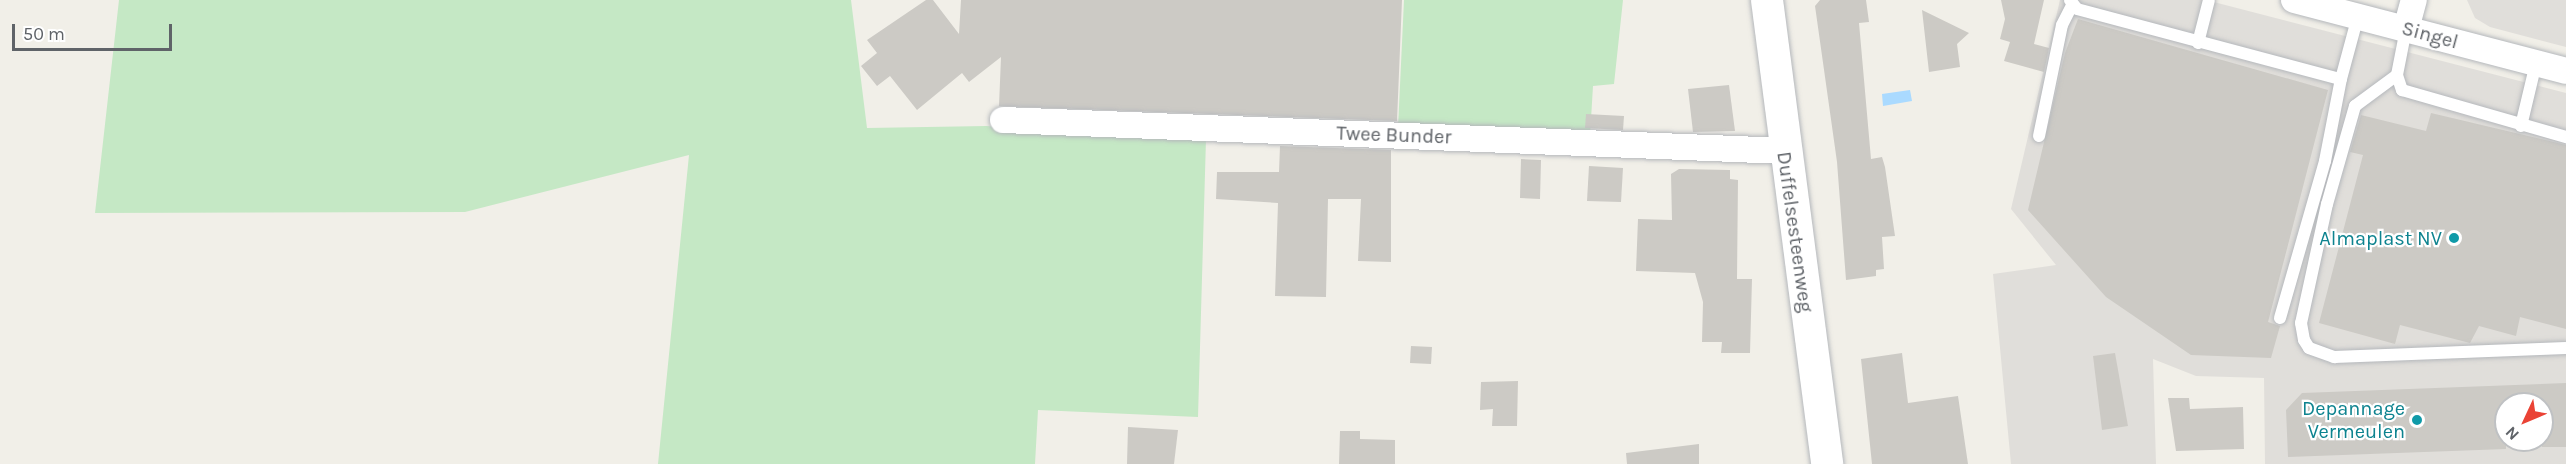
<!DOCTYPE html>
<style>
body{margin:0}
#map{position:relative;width:2566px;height:464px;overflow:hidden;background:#f1efe8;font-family:Karla,sans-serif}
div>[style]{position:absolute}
.industrial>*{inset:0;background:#e0deda}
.green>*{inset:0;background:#c5e8c5}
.water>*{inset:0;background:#aadaff}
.building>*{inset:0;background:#cccac5}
.roads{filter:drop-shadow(0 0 2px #b5b8bc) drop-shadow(0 0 2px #b5b8bc)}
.service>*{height:12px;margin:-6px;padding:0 6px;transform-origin:6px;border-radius:6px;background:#fff}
.minor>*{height:26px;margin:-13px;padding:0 13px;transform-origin:13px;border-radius:13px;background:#fff}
.tertiary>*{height:32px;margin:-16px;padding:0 16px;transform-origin:16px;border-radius:16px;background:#fff}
.dots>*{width:16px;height:16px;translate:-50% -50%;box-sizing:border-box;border:3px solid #fff;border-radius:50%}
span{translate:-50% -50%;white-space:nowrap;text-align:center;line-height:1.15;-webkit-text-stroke:4.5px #fff;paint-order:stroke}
.street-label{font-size:20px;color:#5f6368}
.culture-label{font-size:20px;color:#0d838f}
.right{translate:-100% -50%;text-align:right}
.north{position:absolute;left:2494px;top:392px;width:60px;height:60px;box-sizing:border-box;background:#fff;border:2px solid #bfc1c3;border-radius:50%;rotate:226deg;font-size:16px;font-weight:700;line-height:24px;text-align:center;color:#5f6368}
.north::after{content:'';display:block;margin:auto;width:21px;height:27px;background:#ea4335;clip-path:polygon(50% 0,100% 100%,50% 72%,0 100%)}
.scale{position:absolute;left:12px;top:24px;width:160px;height:27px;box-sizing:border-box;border:3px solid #5f6368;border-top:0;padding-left:8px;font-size:18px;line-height:21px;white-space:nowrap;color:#5f6368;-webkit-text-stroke:4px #fff;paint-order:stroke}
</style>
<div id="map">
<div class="industrial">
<div style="clip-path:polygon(evenodd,2060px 0,2206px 0,2566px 93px,2566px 464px,2265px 464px,2264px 378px,2196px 376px,2153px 359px,2156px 464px,2011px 464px,1993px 274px,2056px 265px,2011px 209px,2060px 0,2506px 404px,2542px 404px,2542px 440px,2506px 440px,2506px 404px)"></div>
<div style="clip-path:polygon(2467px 0,2566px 0,2566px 47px,2490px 27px,2475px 18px)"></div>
</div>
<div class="green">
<div style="clip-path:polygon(119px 0,851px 0,867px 128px,986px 126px,1206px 139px,1198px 417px,1038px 410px,1035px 464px,658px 464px,689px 155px,465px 212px,95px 213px)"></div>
<div style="clip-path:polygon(1404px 0,1623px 0,1614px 84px,1593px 86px,1590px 136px,1398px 128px)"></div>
</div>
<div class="water">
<div style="clip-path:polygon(1910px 90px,1912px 101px,1883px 106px,1882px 94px)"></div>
</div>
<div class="building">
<div style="clip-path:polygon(926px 0,933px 0,959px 34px,961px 0,1402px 0,1397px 121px,999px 106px,1001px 57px,969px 82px,962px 73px,917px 110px,890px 76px,877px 86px,861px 66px,877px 53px,867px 40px)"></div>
<div style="clip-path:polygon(1820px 0,1866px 0,1869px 22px,1859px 23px,1871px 159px,1882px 157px,1885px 167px,1895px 236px,1882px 237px,1884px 269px,1876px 270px,1876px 276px,1846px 280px,1837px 162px,1815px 6px)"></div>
<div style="clip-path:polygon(2001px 0,2044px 0,2034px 44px,2049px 48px,2044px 72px,2004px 61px,2010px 42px,2000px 39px,2005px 19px)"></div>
<div style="clip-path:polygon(1922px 10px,1969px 33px,1957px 44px,1960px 67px,1929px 72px)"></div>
<div style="clip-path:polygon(2078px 19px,2328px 90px,2268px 322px,2280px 326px,2271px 358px,2191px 355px,2106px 297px,2028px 210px,2065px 53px)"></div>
<div style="clip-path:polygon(1729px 85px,1735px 131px,1693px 132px,1688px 89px)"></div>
<div style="clip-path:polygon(2431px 113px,2566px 145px,2566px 329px,2520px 317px,2516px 336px,2479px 326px,2470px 343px,2400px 325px,2395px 344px,2319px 323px,2363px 155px,2350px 152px,2361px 115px,2426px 131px)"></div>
<div style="clip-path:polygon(1586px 114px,1624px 116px,1623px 130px,1585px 128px)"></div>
<div style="clip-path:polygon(1280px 146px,1391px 150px,1391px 262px,1358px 261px,1361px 199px,1328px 199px,1326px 297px,1275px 296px,1278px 203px,1216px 199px,1217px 172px,1279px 172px)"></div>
<div style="clip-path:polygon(1521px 159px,1541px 160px,1540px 199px,1520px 198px)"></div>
<div style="clip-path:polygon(1589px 166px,1623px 168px,1621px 202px,1587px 201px)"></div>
<div style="clip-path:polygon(1679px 169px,1730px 170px,1730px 179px,1738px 180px,1737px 279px,1752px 279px,1750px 353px,1721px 353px,1722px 342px,1702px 342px,1703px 302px,1695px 273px,1636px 271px,1638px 219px,1672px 220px,1671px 174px)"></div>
<div style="clip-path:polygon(1411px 346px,1432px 347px,1431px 364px,1410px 363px)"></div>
<div style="clip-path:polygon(1902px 353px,1908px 403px,1958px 396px,1968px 464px,1872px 464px,1861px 359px)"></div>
<div style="clip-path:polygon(2115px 353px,2128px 426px,2102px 430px,2093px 356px)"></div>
<div style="clip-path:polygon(1518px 381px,1517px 426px,1492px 426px,1493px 409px,1480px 410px,1481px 382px)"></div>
<div style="clip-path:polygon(2566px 383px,2566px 447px,2542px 447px,2542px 404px,2506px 404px,2506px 449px,2288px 457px,2286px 410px,2302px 393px)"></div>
<div style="clip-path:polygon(2168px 398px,2189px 398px,2190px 409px,2243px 407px,2244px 449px,2176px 451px)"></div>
<div style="clip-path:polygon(1128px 427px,1178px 430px,1174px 464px,1127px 464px)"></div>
<div style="clip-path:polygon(1340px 431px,1360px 431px,1360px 439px,1395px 440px,1395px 464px,1339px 464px)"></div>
<div style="clip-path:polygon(1699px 444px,1699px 464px,1627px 464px,1626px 453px)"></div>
</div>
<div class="roads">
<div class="service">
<div style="left:2070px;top:0;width:11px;rotate:52deg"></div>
<div style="left:2077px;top:9px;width:273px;rotate:14.9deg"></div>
<div style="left:2341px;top:79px;width:65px;rotate:-74.9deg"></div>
<div style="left:2406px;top:29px;width:47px;rotate:101.1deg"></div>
<div style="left:2397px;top:75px;width:16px;rotate:72deg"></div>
<div style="left:2402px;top:90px;width:171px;rotate:16deg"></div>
<div style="left:2198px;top:43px;width:44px;rotate:-75.7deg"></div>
<div style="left:2397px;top:75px;width:52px;rotate:143.6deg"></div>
<div style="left:2355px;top:106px;width:102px;rotate:105.9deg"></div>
<div style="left:2327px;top:204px;width:122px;rotate:102.3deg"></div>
<div style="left:2301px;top:323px;width:17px;rotate:80deg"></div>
<div style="left:2304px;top:340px;width:9px;rotate:58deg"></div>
<div style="left:2309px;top:348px;width:27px;rotate:20deg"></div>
<div style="left:2334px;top:357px;width:232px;rotate:-2.2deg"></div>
<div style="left:2521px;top:126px;width:65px;rotate:-76.6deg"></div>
<div style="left:2039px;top:136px;width:113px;rotate:-78.3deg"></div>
<div style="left:2062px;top:25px;width:22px;rotate:-63deg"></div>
<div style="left:2280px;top:318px;width:163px;rotate:-74deg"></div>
<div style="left:2325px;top:161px;width:84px;rotate:-79deg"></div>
</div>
<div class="minor">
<div style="left:2294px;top:0;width:281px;rotate:14.6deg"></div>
<div style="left:2406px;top:29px;width:30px;rotate:-75deg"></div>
<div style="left:1003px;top:120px;width:782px;rotate:2.27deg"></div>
</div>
<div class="tertiary">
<div style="left:1767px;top:0;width:468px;rotate:82.6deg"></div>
</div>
</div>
<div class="dots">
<div style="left:2454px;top:238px;background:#0f9aa8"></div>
<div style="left:2417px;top:420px;background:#0f9aa8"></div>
</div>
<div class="street-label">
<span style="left:2430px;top:35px;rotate:15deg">Singel</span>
<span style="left:1394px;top:135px;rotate:2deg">Twee Bunder</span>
<span style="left:1795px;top:232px;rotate:82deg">Duffelsesteenweg</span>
</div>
<div class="culture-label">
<span class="right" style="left:2442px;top:238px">Almaplast NV</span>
<span class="right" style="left:2405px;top:420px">Depannage<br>Vermeulen</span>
</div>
<div class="north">N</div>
<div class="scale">50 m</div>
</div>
